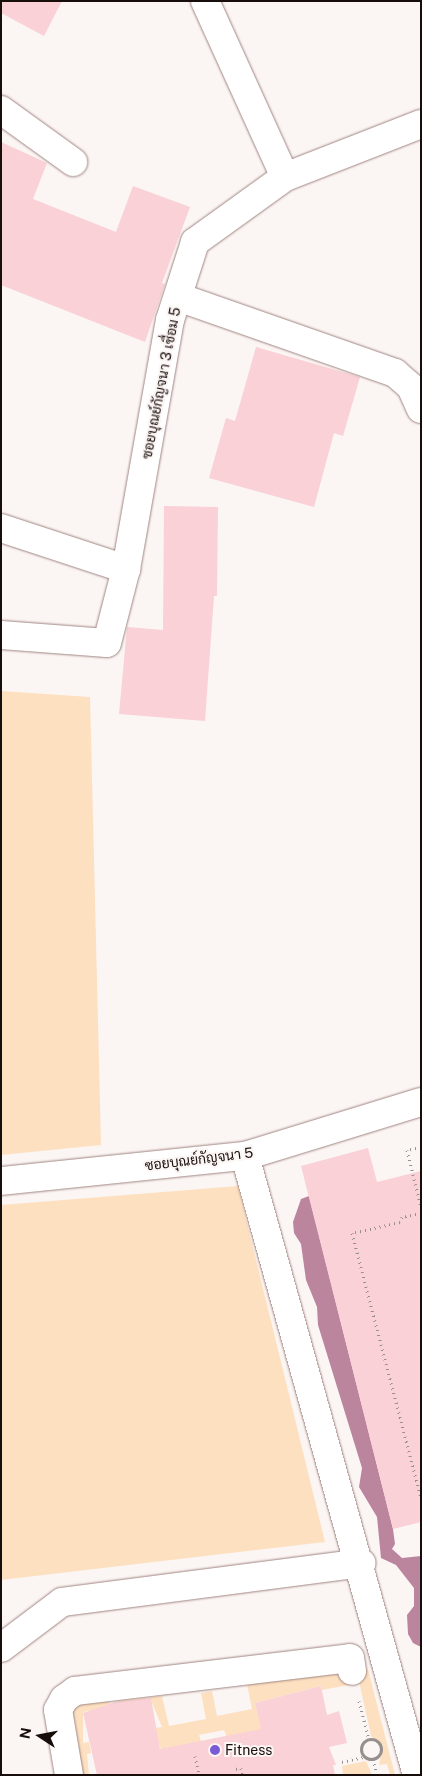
<!DOCTYPE html>
<meta charset="utf-8">
<style>
body{margin:0}
#map{position:relative;width:422px;height:1776px;overflow:hidden;background:#fbf5f4;font-family:"Public Sans",Sarabun,sans-serif}
div>[style]{position:absolute}
.green>*{inset:0;background:#fde0c0}
.water>*{inset:0;background:#bc859e}
.building>*{inset:0;background:#f9d1d6}
.path>*{height:3px;margin-top:-1.5px;transform-origin:0;background:repeating-linear-gradient(90deg,#978f8e 0 1px,transparent 0 5px)}
.path>.ring{margin:-1.5px;padding:0;box-sizing:content-box;background:none;border:3px solid #978f8e;border-radius:50%}
.roads{filter:drop-shadow(0 0 1px #a08580) drop-shadow(0 0 1px #a08580)}
.minor>*{height:28px;margin:-14px;padding:0 14px;transform-origin:14px;border-radius:14px;background:#fff}
.dots>*{width:14px;height:14px;translate:-50% -50%;box-sizing:border-box;border:2px solid #fbf5f4;border-radius:50%}
span{translate:-50% -50%;white-space:nowrap;text-align:center;line-height:1.15;-webkit-text-stroke:4px #fbf5f4;paint-order:stroke}
.street-label{font-size:14px;color:#170d0b}
.poi-label{font-size:14px;color:#170d0b}
.left{translate:0 -50%;text-align:left}
.frame{position:absolute;inset:0;border:2px solid #170d0b;pointer-events:none}
.north{position:absolute;left:15px;top:1711px;width:50px;height:50px;-webkit-text-stroke:4px #fbf5f4;paint-order:stroke;rotate:281deg;font-size:14px;font-weight:700;line-height:20px;text-align:center;color:#170d0b}
.north::after{content:'';display:block;margin:auto;width:18px;height:22px;background:#170d0b;clip-path:polygon(50% 0,100% 100%,50% 72%,0 100%)}
</style>
<div id="map">
<div class="green">
<div style="clip-path:polygon(1px 691px,90px 697px,101px 1145px,1px 1155px)"></div>
<div style="clip-path:polygon(238px 1186px,325px 1542px,1px 1580px,1px 1205px)"></div>
<div style="clip-path:polygon(368px 1669px,395px 1775px,390px 1775px,387px 1764px,379px 1765px,383px 1746px,371px 1736px,357px 1672px)"></div>
<div style="clip-path:polygon(346px 1673px,349px 1685px,322px 1690px,321px 1686px,255px 1703px,272px 1773px,231px 1747px,224px 1730px,199px 1735px,201px 1741px,165px 1771px,160px 1746px,150px 1729px,162px 1727px,150px 1698px,123px 1703px,116px 1701px,162px 1696px,169px 1726px,206px 1719px,201px 1693px,212px 1691px,217px 1716px,252px 1709px,247px 1684px)"></div>
<div style="clip-path:polygon(110px 1701px,109px 1707px,83px 1712px,83px 1743px,89px 1742px,91px 1753px,87px 1754px,89px 1775px,83px 1775px,73px 1711px,79px 1705px)"></div>
<div style="clip-path:polygon(366px 1761px,372px 1775px,343px 1774px,342px 1766px)"></div>
</div>
<div class="water">
<div style="clip-path:polygon(309px 1196px,393px 1529px,395px 1544px,392px 1549px,402px 1558px,421px 1556px,421px 1647px,413px 1643px,408px 1634px,407px 1615px,414px 1606px,414px 1588px,396px 1565px,381px 1558px,377px 1517px,359px 1487px,362px 1468px,318px 1325px,317px 1307px,306px 1280px,301px 1244px,294px 1233px,293px 1222px,301px 1199px)"></div>
</div>
<div class="building">
<div style="clip-path:polygon(1px 1px,62px 1px,44px 36px,1px 13px)"></div>
<div style="clip-path:polygon(1px 142px,47px 163px,33px 199px,116px 232px,133px 186px,190px 207px,162px 283px,165px 284px,145px 342px,1px 285px)"></div>
<div style="clip-path:polygon(256px 347px,360px 377px,343px 436px,334px 433px,314px 507px,209px 478px,226px 418px,235px 421px)"></div>
<div style="clip-path:polygon(164px 506px,218px 507px,217px 596px,214px 596px,205px 721px,119px 714px,127px 627px,163px 630px)"></div>
<div style="clip-path:polygon(368px 1148px,377px 1182px,421px 1171px,421px 1522px,393px 1529px,301px 1166px)"></div>
<div style="clip-path:polygon(321px 1686px,327px 1715px,339px 1711px,347px 1743px,329px 1747px,336px 1765px,333px 1765px,335px 1775px,97px 1775px,83px 1713px,115px 1702px,151px 1698px,160px 1749px,261px 1729px,255px 1703px)"></div>
</div>
<div class="path">
<div style="left:421px;top:1147px;width:14px;rotate:168deg"></div>
<div style="left:407px;top:1150px;width:59px;rotate:76.2deg"></div>
<div style="left:421px;top:1213px;width:19px;rotate:168deg"></div>
<div style="left:402px;top:1217px;width:5px;rotate:112deg"></div>
<div style="left:400px;top:1222px;width:49px;rotate:167.1deg"></div>
<div style="left:352px;top:1233px;width:273px;rotate:75.4deg"></div>
<div style="left:359px;top:1701px;width:40px;rotate:75.6deg"></div>
<div class="ring" style="left:361px;top:1739px;width:17px;height:17px"></div>
<div style="left:195px;top:1756px;width:19px;rotate:78deg"></div>
<div style="left:373px;top:1759px;width:16px;rotate:76deg"></div>
<div style="left:342px;top:1762px;width:23px;rotate:-13deg"></div>
<div style="left:236px;top:1769px;width:5px;rotate:-11deg"></div>
<div style="left:241px;top:1768px;width:7px;rotate:82deg"></div>
</div>
<div class="roads">
<div class="minor">
<div style="left:205px;top:1px;width:193px;rotate:65.6deg"></div>
<div style="left:1px;top:110px;width:89px;rotate:35.8deg"></div>
<div style="left:178px;top:297px;width:230px;rotate:19.3deg"></div>
<div style="left:395px;top:373px;width:21px;rotate:41deg"></div>
<div style="left:411px;top:387px;width:24px;rotate:66deg"></div>
<div style="left:1px;top:528px;width:132px;rotate:18.2deg"></div>
<div style="left:1px;top:635px;width:106px;rotate:4.3deg"></div>
<div style="left:107px;top:643px;width:76px;rotate:-75.6deg"></div>
<div style="left:126px;top:569px;width:253px;rotate:-80deg"></div>
<div style="left:170px;top:320px;width:82px;rotate:-72.2deg"></div>
<div style="left:195px;top:242px;width:111px;rotate:-35.8deg"></div>
<div style="left:285px;top:177px;width:146px;rotate:-21.3deg"></div>
<div style="left:245px;top:1156px;width:642px;rotate:74.47deg"></div>
<div style="left:1px;top:1181px;width:245px;rotate:-5.9deg"></div>
<div style="left:245px;top:1156px;width:184px;rotate:-17.1deg"></div>
<div style="left:1px;top:1648px;width:76px;rotate:-37deg"></div>
<div style="left:62px;top:1602px;width:302px;rotate:-7.4deg"></div>
<div style="left:69px;top:1775px;width:66px;rotate:-99.6deg"></div>
<div style="left:58px;top:1710px;width:13px;rotate:-61deg"></div>
<div style="left:64px;top:1699px;width:14px;rotate:-36deg"></div>
<div style="left:75px;top:1691px;width:277px;rotate:-6.8deg"></div>
<div style="left:350px;top:1658px;width:13px;rotate:81deg"></div>
</div>
</div>
<div class="dots">
<div style="left:215px;top:1750px;background:#795bd5"></div>
</div>
<div class="street-label">
<span style="left:161px;top:383px;rotate:-79deg">ซอยบุณย์กัญจนา 3 เชื่อม 5</span>
<span style="left:199px;top:1159px;rotate:-7deg">ซอยบุณย์กัญจนา 5</span>
</div>
<div class="poi-label">
<span class="left" style="left:225px;top:1750px">Fitness</span>
</div>
<div class="frame"></div>
<div class="north">N</div>
</div>
